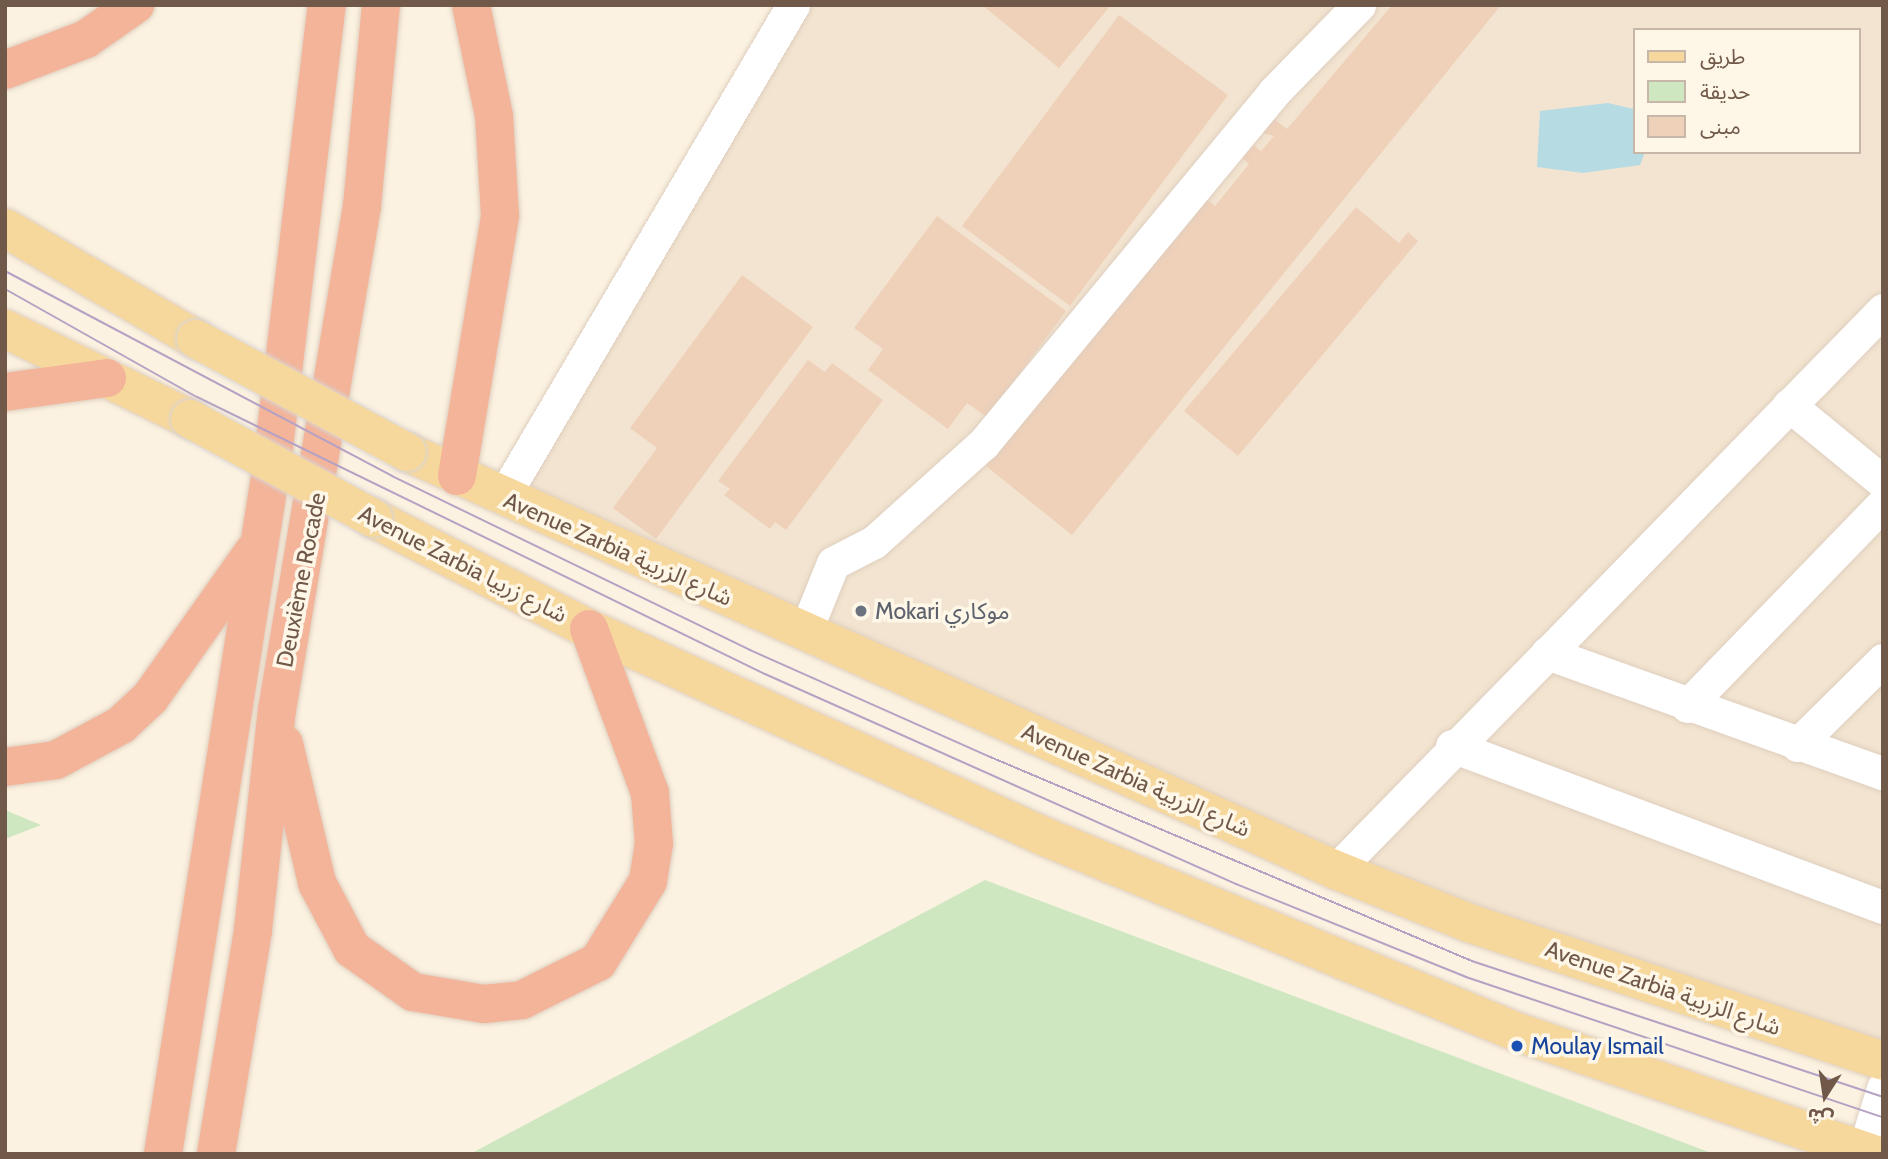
<!DOCTYPE html>
<meta charset="utf-8">
<style>
body{margin:0}
#map{position:relative;width:1888px;height:1159px;overflow:hidden;background:#fbf2e1;font-family:Cabin,"Noto Sans Arabic",sans-serif}
div>[style]{position:absolute}
.residential>*{inset:0;background:#f2e4d0}
.green>*{inset:0;background:#cfe7c1}
.water>*{inset:0;background:#b7dbe3}
.building>*{inset:0;background:#efd1ba}
.roads{filter:drop-shadow(0 0 2px #dfcebe) drop-shadow(0 0 2px #dfcebe)}
.minor>*{height:33px;margin:-16.5px;padding:0 16.5px;transform-origin:16.5px;border-radius:16.5px;background:#fff}
.major>*{height:38px;margin:-19px;padding:0 19px;transform-origin:19px;border-radius:19px;background:#f7d89c}
.highway>*{height:38px;margin:-19px;padding:0 19px;transform-origin:19px;border-radius:19px;background:#f3b49a}
.tram>*{height:2px;margin:-1px;padding:0 1px;transform-origin:1px;border-radius:1px;background:#b4a1c3}
.bridges{filter:drop-shadow(0 0 2px #dad4d0) drop-shadow(0 0 2px #dad4d0)}
.major-bridge>*{height:38px;margin:-19px;padding:0 19px;transform-origin:19px;border-radius:19px;background:#f7d89c}
.dots>*{width:19px;height:19px;translate:-50% -50%;box-sizing:border-box;border:4px solid #fef6e7;border-radius:50%}
span{translate:-50% -50%;white-space:nowrap;text-align:center;line-height:1.15;-webkit-text-stroke:7px #fef6e7;paint-order:stroke}
.street-label{font-size:23px;color:#715949}
.worship-label{font-size:23px;color:#5b616d}
.left{translate:0 -50%;text-align:left}
.transit-label{font-size:23px;color:#164399}
.frame{position:absolute;inset:0;border:7px solid #715949;pointer-events:none}
.legend{position:absolute;left:1633px;top:28px;width:228px;height:126px;box-sizing:border-box;background:#fef6e7;border:2px solid #c6b7a8;margin:0;padding:9px 12px;list-style:none;font-size:21px;color:#715949}
.legend li{display:flex;align-items:center;gap:14px;height:35px}
.legend b{width:35px;border:2px solid #c6b7a8}
.north{position:absolute;left:1790px;top:1061px;width:70px;height:70px;-webkit-text-stroke:5px #fef6e7;paint-order:stroke;rotate:192deg;font-size:19px;font-weight:700;line-height:28px;text-align:center;color:#715949}
.north::after{content:'';display:block;margin:auto;width:24px;height:32px;background:#715949;clip-path:polygon(50% 0,100% 100%,50% 72%,0 100%)}
</style>
<div id="map">
<div class="residential">
<div style="clip-path:polygon(evenodd,780px 5px,1883px 5px,1883px 1053px,1307px 848px,495px 484px,780px 5px,1634px 30px,1858px 30px,1858px 152px,1634px 152px,1634px 30px)"></div>
</div>
<div class="green">
<div style="clip-path:polygon(5px 810px,41px 825px,5px 839px)"></div>
<div style="clip-path:polygon(985px 880px,1714px 1154px,470px 1154px)"></div>
</div>
<div class="water">
<div style="clip-path:polygon(1608px 103px,1634px 109px,1634px 152px,1645px 152px,1640px 165px,1583px 173px,1537px 167px,1540px 111px)"></div>
</div>
<div class="building">
<div style="clip-path:polygon(982px 5px,1111px 5px,1059px 68px)"></div>
<div style="clip-path:polygon(1392px 5px,1501px 5px,1072px 535px,986px 466px,1204px 197px,1215px 206px,1249px 164px,1237px 154px,1247px 140px,1261px 151px,1274px 136px,1257px 132px,1270px 116px,1287px 129px)"></div>
<div style="clip-path:polygon(1119px 15px,1228px 95px,1070px 306px,962px 226px)"></div>
<div style="clip-path:polygon(1356px 207px,1399px 243px,1408px 232px,1418px 241px,1238px 456px,1184px 411px)"></div>
<div style="clip-path:polygon(937px 216px,1066px 311px,987px 417px,967px 403px,948px 429px,868px 370px,883px 349px,854px 328px)"></div>
<div style="clip-path:polygon(742px 275px,813px 327px,656px 539px,613px 508px,657px 448px,630px 428px)"></div>
<div style="clip-path:polygon(808px 360px,825px 372px,832px 363px,883px 400px,786px 530px,775px 522px,770px 529px,724px 495px,730px 489px,718px 481px)"></div>
</div>
<div class="roads">
<div class="minor">
<div style="left:1789px;top:405px;width:122px;rotate:39.3deg"></div>
<div style="left:503px;top:497px;width:571px;rotate:-59.48deg"></div>
<div style="left:805px;top:632px;width:74px;rotate:-67.9deg"></div>
<div style="left:833px;top:563px;width:46px;rotate:-27.1deg"></div>
<div style="left:874px;top:542px;width:147px;rotate:-42deg"></div>
<div style="left:983px;top:444px;width:457px;rotate:-50.4deg"></div>
<div style="left:1274px;top:92px;width:122px;rotate:-45.7deg"></div>
<div style="left:1547px;top:653px;width:357px;rotate:19.7deg"></div>
<div style="left:1687px;top:706px;width:281px;rotate:-45.9deg"></div>
<div style="left:1797px;top:745px;width:121px;rotate:-44.7deg"></div>
<div style="left:1452px;top:746px;width:460px;rotate:20.5deg"></div>
<div style="left:1336px;top:870px;width:783px;rotate:-45.67deg"></div>
<div style="left:1863px;top:1154px;width:69px;rotate:-73.1deg"></div>
</div>
<div class="major">
<div style="left:5px;top:228px;width:221px;rotate:30.2deg"></div>
<div style="left:5px;top:329px;width:206px;rotate:25.9deg"></div>
<div style="left:407px;top:452px;width:1019px;rotate:24.23deg"></div>
<div style="left:1336px;top:870px;width:143px;rotate:21.7deg"></div>
<div style="left:1469px;top:923px;width:436px;rotate:18.4deg"></div>
<div style="left:373px;top:518px;width:243px;rotate:27.2deg"></div>
<div style="left:589px;top:629px;width:499px;rotate:24.5deg"></div>
<div style="left:1043px;top:836px;width:513px;rotate:22.47deg"></div>
<div style="left:1517px;top:1032px;width:377px;rotate:18.9deg"></div>
</div>
<div class="highway">
<div style="left:5px;top:70px;width:87px;rotate:-20.9deg"></div>
<div style="left:86px;top:39px;width:60px;rotate:-34.8deg"></div>
<div style="left:5px;top:392px;width:103px;rotate:-7.8deg"></div>
<div style="left:457px;top:476px;width:264px;rotate:-80.6deg"></div>
<div style="left:500px;top:216px;width:100px;rotate:-93.4deg"></div>
<div style="left:494px;top:116px;width:113px;rotate:-101.7deg"></div>
<div style="left:284px;top:744px;width:143px;rotate:76.6deg"></div>
<div style="left:317px;top:883px;width:75px;rotate:62.1deg"></div>
<div style="left:352px;top:949px;width:75px;rotate:35.2deg"></div>
<div style="left:413px;top:992px;width:72px;rotate:9.6deg"></div>
<div style="left:484px;top:1004px;width:38px;rotate:-6deg"></div>
<div style="left:522px;top:1000px;width:85px;rotate:-26.6deg"></div>
<div style="left:598px;top:962px;width:95px;rotate:-58.3deg"></div>
<div style="left:648px;top:881px;width:37px;rotate:-81deg"></div>
<div style="left:654px;top:844px;width:51px;rotate:-94.5deg"></div>
<div style="left:650px;top:793px;width:175px;rotate:-110.4deg"></div>
<div style="left:5px;top:767px;width:51px;rotate:-7.8deg"></div>
<div style="left:56px;top:760px;width:74px;rotate:-28.3deg"></div>
<div style="left:121px;top:725px;width:40px;rotate:-43deg"></div>
<div style="left:150px;top:698px;width:180px;rotate:-54.7deg"></div>
<div style="left:163px;top:1154px;width:699px;rotate:-81.02deg"></div>
<div style="left:272px;top:464px;width:462px;rotate:-83.2deg"></div>
<div style="left:216px;top:1154px;width:227px;rotate:-80.6deg"></div>
<div style="left:253px;top:930px;width:221px;rotate:-83.8deg"></div>
<div style="left:277px;top:710px;width:511px;rotate:-80.43deg"></div>
<div style="left:362px;top:206px;width:202px;rotate:-84.6deg"></div>
</div>
</div>
<div class="tram">
<div style="left:5px;top:271px;width:438px;rotate:27.9deg"></div>
<div style="left:392px;top:476px;width:398px;rotate:25.9deg"></div>
<div style="left:750px;top:650px;width:261px;rotate:24deg"></div>
<div style="left:988px;top:756px;width:526px;rotate:22.96deg"></div>
<div style="left:1472px;top:961px;width:433px;rotate:18.3deg"></div>
<div style="left:5px;top:289px;width:220px;rotate:29.4deg"></div>
<div style="left:197px;top:397px;width:632px;rotate:26deg"></div>
<div style="left:765px;top:674px;width:516px;rotate:24.03deg"></div>
<div style="left:1236px;top:884px;width:248px;rotate:22deg"></div>
<div style="left:1466px;top:977px;width:440px;rotate:18.6deg"></div>
</div>
<div class="bridges">
<div class="major-bridge">
<div style="left:196px;top:339px;width:239px;rotate:28.2deg"></div>
<div style="left:190px;top:419px;width:208px;rotate:28.4deg"></div>
</div>
</div>
<div class="dots">
<div style="left:861px;top:611px;background:#6b7280"></div>
<div style="left:1517px;top:1046px;background:#1a4fb4"></div>
</div>
<div class="street-label">
<span style="left:618px;top:549px;rotate:24deg">Avenue Zarbia شارع الزربية</span>
<span style="left:463px;top:564px;rotate:27deg">Avenue Zarbia شارع زربيا</span>
<span style="left:301px;top:580px;rotate:-79deg">Deuxième Rocade</span>
<span style="left:1136px;top:780px;rotate:24deg">Avenue Zarbia شارع الزربية</span>
<span style="left:1663px;top:988px;rotate:19deg">Avenue Zarbia شارع الزربية</span>
</div>
<div class="worship-label">
<span class="left" style="left:875px;top:611px">Mokari موكاري</span>
</div>
<div class="transit-label">
<span class="left" style="left:1531px;top:1046px">Moulay Ismail</span>
</div>
<div class="frame"></div>
<ul class="legend">
<li><b style="height:9px;background:#f7d89c"></b>طريق</li>
<li><b style="height:19px;background:#cfe7c1"></b>حديقة</li>
<li><b style="height:19px;background:#efd1ba"></b>مبنى</li>
</ul>
<div class="north">ش</div>
</div>
